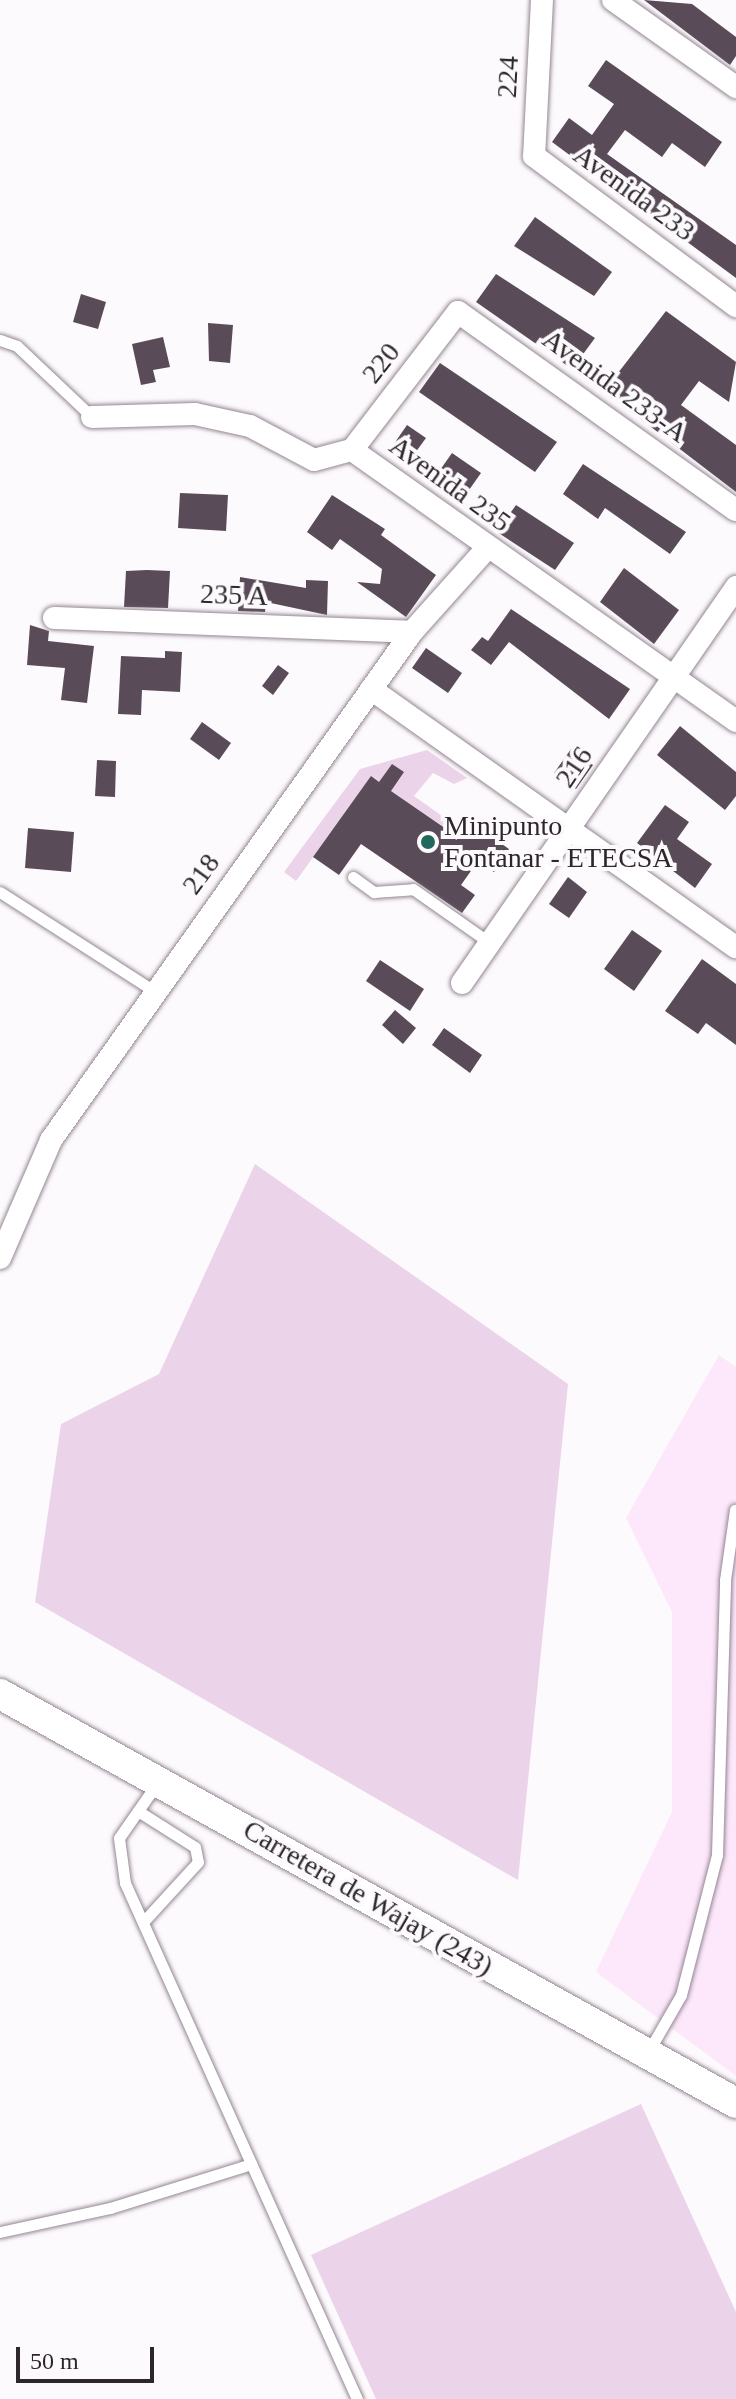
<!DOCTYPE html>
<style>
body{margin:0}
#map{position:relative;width:736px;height:2399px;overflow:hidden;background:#fdfafd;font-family:"Times New Roman",serif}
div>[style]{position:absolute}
.built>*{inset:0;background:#fde7fb}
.green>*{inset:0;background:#ebd4e9}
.building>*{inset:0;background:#594c58}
.roads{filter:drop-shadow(0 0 2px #948693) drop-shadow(0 0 2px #948693)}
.service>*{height:11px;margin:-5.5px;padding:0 5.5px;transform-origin:5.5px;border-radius:5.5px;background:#fff}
.minor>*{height:22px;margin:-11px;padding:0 11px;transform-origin:11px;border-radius:11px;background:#fff}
.secondary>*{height:30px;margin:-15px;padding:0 15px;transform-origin:15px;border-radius:15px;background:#fff}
.dots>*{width:22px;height:22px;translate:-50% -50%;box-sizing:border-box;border:4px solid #fdfafd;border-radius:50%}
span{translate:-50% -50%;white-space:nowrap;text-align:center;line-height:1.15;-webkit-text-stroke:8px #fdfafd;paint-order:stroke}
.street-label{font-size:28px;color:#2d272c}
.poi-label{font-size:28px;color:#2d272c}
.left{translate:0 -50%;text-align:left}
.scale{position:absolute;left:16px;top:2347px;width:138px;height:36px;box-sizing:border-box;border:4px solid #2d272c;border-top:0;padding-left:10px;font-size:24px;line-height:28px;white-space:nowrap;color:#2d272c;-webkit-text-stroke:6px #fdfafd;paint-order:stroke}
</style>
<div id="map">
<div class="built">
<div style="clip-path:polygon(719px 1355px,736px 1367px,736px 2076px,596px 1972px,672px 1812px,672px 1612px,626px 1518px)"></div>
</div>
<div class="green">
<div style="clip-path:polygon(427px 750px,467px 778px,454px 784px,433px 773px,414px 796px,449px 821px,444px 827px,371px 777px,296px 881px,284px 872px,360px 769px)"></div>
<div style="clip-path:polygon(255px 1164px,568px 1384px,518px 1880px,35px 1602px,61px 1424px,159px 1374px)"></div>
<div style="clip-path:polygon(641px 2104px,736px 2312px,736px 2399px,376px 2399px,311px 2255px)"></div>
</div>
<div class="building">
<div style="clip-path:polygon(644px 0,692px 4px,736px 37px,736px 56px,730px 65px)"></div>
<div style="clip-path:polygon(606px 60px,722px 142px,705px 167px,672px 143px,662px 157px,625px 130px,607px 154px,736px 245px,736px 278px,552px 142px,569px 118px,592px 135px,614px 104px,588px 86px)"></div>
<div style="clip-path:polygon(535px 217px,612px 272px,594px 296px,514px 246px)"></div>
<div style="clip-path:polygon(496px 274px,595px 338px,572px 369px,476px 302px)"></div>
<div style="clip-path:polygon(81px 294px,106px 302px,98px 329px,73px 322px)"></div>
<div style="clip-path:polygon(666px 311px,736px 362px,729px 402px,699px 381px,681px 405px,736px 445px,736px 492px,604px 391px)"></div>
<div style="clip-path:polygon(208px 323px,233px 325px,230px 363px,209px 361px)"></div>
<div style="clip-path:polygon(163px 337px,170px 367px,153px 370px,156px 382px,141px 385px,132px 344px)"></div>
<div style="clip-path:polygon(440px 363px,557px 442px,535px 472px,419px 392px)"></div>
<div style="clip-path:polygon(407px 425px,426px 438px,407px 464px,389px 451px)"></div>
<div style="clip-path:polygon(452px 453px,481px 473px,462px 500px,433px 480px)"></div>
<div style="clip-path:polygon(583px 464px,686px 532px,670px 554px,605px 508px,598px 519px,563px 494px)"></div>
<div style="clip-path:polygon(180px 493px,228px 495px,226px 531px,178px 528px)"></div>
<div style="clip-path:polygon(332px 495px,385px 529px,381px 535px,436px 575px,406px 617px,357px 582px,380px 584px,382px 569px,340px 539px,332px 550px,307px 532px)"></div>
<div style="clip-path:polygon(516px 505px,574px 543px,555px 570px,497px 532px)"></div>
<div style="clip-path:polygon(624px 568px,679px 610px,654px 644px,600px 602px)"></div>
<div style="clip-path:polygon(147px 570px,170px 571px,168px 608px,124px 607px,126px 571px)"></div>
<div style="clip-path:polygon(240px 577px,306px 588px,306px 580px,328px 581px,327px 615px,266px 602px,265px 612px,238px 611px)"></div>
<div style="clip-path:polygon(511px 609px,630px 689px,609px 719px,509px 642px,491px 665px,471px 650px,482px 637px,488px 641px)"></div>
<div style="clip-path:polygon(30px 625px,49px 631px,48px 641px,94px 646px,87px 703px,61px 700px,65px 668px,27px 665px)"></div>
<div style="clip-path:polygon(426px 648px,462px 673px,448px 693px,412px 668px)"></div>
<div style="clip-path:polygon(165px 651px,182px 652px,180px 692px,142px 690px,141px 715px,118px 714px,121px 656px,165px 658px)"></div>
<div style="clip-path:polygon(278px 665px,289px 673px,273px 695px,262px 686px)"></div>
<div style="clip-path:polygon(202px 722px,231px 743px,219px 760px,190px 739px)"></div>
<div style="clip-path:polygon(680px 726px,736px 772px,736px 796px,725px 810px,657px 755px)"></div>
<div style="clip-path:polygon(571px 749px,593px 765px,576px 789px,554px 773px)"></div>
<div style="clip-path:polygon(97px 760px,116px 761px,115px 797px,95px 796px)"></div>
<div style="clip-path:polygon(392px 764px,404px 772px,391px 791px,455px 835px,466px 819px,509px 849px,494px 872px,478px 861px,461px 885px,475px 895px,462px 913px,361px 844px,339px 875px,313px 857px,371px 776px,379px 782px)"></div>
<div style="clip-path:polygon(665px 805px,689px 822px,677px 839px,712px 864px,695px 888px,637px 843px)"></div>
<div style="clip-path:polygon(28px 828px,74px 832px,71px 872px,25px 868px)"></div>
<div style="clip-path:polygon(568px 877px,587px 892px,569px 918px,549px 904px)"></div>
<div style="clip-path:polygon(632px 930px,662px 951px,634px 991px,604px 969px)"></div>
<div style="clip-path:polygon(702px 959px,736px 984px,736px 1045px,706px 1023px,698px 1034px,665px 1011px)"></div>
<div style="clip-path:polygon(380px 960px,424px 989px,410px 1011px,366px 981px)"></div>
<div style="clip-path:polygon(395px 1010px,416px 1028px,403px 1044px,382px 1025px)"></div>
<div style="clip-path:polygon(444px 1028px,482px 1055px,470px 1073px,432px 1045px)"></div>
</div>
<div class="roads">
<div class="service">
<div style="left:0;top:340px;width:18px;rotate:19deg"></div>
<div style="left:17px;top:346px;width:103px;rotate:43.4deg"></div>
<div style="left:353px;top:877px;width:26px;rotate:36deg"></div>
<div style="left:374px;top:892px;width:39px;rotate:-4deg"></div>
<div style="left:413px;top:889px;width:94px;rotate:35deg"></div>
<div style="left:0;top:892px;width:183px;rotate:32.7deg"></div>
<div style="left:158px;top:1782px;width:68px;rotate:124.9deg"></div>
<div style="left:119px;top:1838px;width:45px;rotate:82.4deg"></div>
<div style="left:125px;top:1883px;width:566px;rotate:65.79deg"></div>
<div style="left:138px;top:1811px;width:67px;rotate:32.3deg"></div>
<div style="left:195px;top:1847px;width:15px;rotate:79deg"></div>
<div style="left:198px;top:1862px;width:81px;rotate:132.5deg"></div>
<div style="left:647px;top:2054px;width:68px;rotate:-60deg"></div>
<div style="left:681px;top:1995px;width:145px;rotate:-75.6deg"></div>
<div style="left:717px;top:1855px;width:275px;rotate:-88.3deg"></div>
<div style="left:725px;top:1580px;width:71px;rotate:-81.9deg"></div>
<div style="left:0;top:2232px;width:113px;rotate:-12.3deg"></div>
<div style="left:110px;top:2208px;width:148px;rotate:-17.3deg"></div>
</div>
<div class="minor">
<div style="left:542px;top:0;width:156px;rotate:92.9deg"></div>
<div style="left:534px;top:156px;width:252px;rotate:36.6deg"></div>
<div style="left:613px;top:0;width:151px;rotate:35.3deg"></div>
<div style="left:92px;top:417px;width:103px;rotate:-1.7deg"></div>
<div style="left:195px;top:414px;width:56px;rotate:12.3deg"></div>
<div style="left:250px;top:426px;width:72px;rotate:28deg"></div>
<div style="left:314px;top:460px;width:39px;rotate:-15deg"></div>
<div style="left:352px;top:450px;width:174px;rotate:-52.5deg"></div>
<div style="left:458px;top:312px;width:341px;rotate:35.5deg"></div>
<div style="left:352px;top:450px;width:470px;rotate:35.2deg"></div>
<div style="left:54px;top:618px;width:358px;rotate:2.2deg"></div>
<div style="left:371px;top:689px;width:447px;rotate:35.3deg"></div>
<div style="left:462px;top:983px;width:482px;rotate:-55.3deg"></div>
<div style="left:0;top:1258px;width:129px;rotate:-66.6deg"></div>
<div style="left:51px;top:1140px;width:623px;rotate:-54.6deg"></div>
<div style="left:412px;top:632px;width:113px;rotate:-48.2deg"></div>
</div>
<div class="secondary">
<div style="left:0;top:1694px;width:842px;rotate:29.06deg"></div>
</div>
</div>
<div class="dots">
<div style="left:428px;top:842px;background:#23685c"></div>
</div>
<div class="street-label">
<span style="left:508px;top:77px;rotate:-87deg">224</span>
<span style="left:634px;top:193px;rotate:36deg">Avenida 233</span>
<span style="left:381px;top:363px;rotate:-52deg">220</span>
<span style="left:615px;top:386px;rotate:36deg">Avenida 233-A</span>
<span style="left:450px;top:484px;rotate:36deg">Avenida 235</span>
<span style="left:234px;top:595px;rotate:2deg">235 A</span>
<span style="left:574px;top:767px;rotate:-56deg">216</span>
<span style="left:201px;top:874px;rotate:-54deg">218</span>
<span style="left:368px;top:1898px;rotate:30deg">Carretera de Wajay (243)</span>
</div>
<div class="poi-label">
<span class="left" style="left:444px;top:842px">Minipunto<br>Fontanar - ETECSA</span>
</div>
<div class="scale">50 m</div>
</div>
